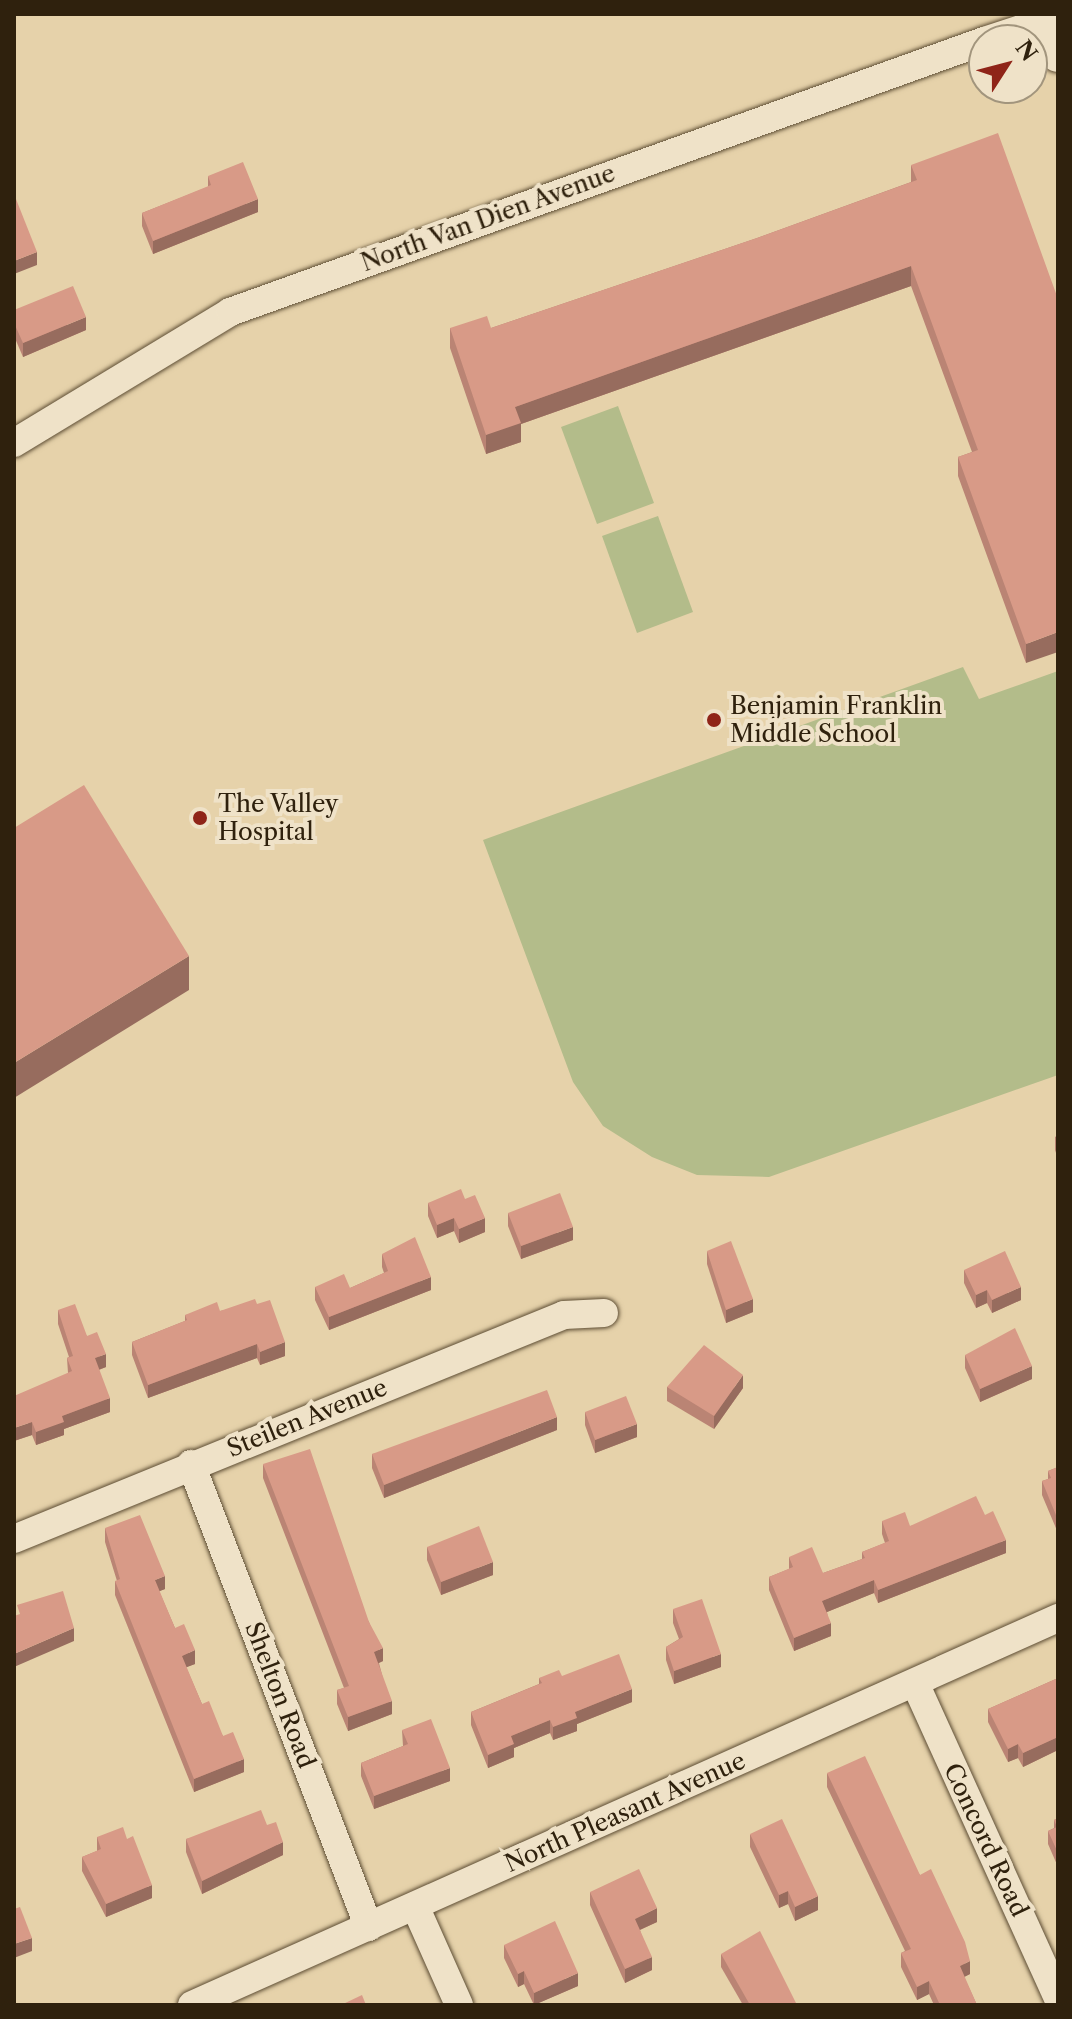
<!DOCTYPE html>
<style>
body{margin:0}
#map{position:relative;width:1072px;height:2019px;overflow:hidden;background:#e6d2aa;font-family:"Libre Caslon Text",serif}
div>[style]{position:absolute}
.green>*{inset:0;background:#b3bc8a}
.roads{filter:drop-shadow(0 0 2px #5d4d34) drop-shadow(0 0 2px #5d4d34)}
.minor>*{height:28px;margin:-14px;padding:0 14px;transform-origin:14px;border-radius:14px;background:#efe2c8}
.tertiary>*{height:36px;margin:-18px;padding:0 18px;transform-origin:18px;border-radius:18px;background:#efe2c8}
.wall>*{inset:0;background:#ba8474}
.shaded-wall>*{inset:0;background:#976c5e}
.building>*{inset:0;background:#d89a87}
.dots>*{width:22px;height:22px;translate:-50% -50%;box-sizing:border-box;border:4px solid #efe2c8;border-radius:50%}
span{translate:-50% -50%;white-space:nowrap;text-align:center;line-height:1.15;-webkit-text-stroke:8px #efe2c8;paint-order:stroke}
.street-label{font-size:24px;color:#2f210d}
.poi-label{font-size:24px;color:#2f210d}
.left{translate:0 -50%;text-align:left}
.frame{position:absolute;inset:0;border:16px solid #2f210d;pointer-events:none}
.north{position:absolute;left:968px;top:24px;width:80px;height:80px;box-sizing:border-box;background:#efe2c8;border:2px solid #a2957d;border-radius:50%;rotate:54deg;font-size:22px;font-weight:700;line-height:32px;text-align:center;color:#2f210d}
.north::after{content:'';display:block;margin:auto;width:28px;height:36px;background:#8f2418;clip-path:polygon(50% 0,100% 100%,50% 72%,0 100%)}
</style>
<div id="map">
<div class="green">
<div style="clip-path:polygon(618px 406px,654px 503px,597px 524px,561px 427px)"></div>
<div style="clip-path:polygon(658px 516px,693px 612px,637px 633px,602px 536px)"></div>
<div style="clip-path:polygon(963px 667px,979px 699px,1058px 671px,1058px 1075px,769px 1177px,697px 1175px,652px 1157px,603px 1126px,573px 1082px,483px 840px)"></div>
</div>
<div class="roads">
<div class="minor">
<div style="left:987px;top:40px;width:61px;rotate:-18.1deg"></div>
<div style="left:14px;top:443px;width:253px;rotate:-31.2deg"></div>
<div style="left:230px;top:312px;width:801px;rotate:-19.77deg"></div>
<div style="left:191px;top:1464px;width:496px;rotate:69deg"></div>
<div style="left:14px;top:1539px;width:594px;rotate:-22.16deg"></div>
<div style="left:564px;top:1315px;width:40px;rotate:-2.9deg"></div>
<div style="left:915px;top:1683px;width:346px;rotate:65.6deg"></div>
<div style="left:415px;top:1906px;width:108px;rotate:66deg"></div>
<div style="left:192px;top:2005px;width:949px;rotate:-24.08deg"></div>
</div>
<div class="tertiary">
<div style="left:1042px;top:14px;width:43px;rotate:68.2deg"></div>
</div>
</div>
<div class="wall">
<div style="clip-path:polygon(911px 165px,1058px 299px,1026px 663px,958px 476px,958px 457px,972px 452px,911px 286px,521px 424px,521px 442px,486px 454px,450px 348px,450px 328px,491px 328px,757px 238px,911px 182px)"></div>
<div style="clip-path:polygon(208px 176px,258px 212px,153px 254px,142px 226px,142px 213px,208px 187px)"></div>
<div style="clip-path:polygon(14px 310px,86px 330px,23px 357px,14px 336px)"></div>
<div style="clip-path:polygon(1058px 1135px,1058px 1159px,1055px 1150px,1055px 1137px)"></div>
<div style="clip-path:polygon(465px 1199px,485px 1232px,459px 1243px,454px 1231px,437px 1238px,428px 1216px,428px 1203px)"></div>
<div style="clip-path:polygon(508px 1213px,573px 1240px,521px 1259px,508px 1226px)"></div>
<div style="clip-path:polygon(707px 1251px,753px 1312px,726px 1323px,707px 1264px)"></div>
<div style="clip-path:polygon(382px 1254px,431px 1290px,329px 1330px,315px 1300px,315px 1287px,350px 1288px,384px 1273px,382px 1267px)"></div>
<div style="clip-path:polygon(964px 1270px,1021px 1300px,992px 1313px,987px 1303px,976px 1308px,964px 1283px)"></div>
<div style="clip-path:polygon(257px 1304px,285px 1356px,260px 1365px,257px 1358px,148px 1398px,132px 1355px,132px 1342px,185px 1321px,185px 1315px,220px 1311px)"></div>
<div style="clip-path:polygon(58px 1310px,87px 1336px,106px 1367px,99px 1370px,110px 1412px,64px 1429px,64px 1435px,36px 1445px,32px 1435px,14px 1441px,68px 1373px,67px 1358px,69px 1357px,58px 1324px)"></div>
<div style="clip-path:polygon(965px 1355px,1032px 1379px,980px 1402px,965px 1368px)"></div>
<div style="clip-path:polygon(667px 1387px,743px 1388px,714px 1429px,667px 1401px)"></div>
<div style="clip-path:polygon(585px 1412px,637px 1437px,595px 1453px,585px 1425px)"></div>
<div style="clip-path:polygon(557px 1430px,384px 1498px,372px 1468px,372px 1454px)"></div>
<div style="clip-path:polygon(263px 1464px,369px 1622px,383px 1661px,379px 1663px,392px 1714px,348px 1731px,337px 1704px,337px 1690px,344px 1688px,263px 1478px)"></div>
<div style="clip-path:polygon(1058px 1467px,1058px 1533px,1042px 1495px,1042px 1481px,1048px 1479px,1048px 1471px)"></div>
<div style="clip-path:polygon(985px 1515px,1006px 1553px,878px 1603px,874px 1593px,827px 1612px,831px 1636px,794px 1651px,769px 1590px,769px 1577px,789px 1569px,789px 1557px,823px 1573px,862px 1559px,862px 1552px,885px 1543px,882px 1534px,882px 1521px,910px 1526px)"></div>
<div style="clip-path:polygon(105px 1528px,165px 1589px,159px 1591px,175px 1628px,195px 1664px,186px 1667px,202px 1704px,223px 1736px,244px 1772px,194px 1792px,115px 1595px,115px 1581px,117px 1581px,105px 1542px)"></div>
<div style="clip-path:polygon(427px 1547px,493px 1575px,441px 1595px,427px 1560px)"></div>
<div style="clip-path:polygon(673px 1609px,721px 1667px,674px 1684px,666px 1660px,666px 1647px,679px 1639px,673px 1623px)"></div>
<div style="clip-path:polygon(562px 1676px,632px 1702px,577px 1724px,577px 1731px,553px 1740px,550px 1733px,514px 1748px,514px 1757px,488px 1768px,471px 1725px,471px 1712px,539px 1684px,539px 1678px)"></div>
<div style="clip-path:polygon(1058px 1678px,1058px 1750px,1023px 1767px,1018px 1758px,1008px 1762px,988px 1722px,988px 1709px)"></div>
<div style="clip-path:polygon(402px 1730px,450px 1781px,374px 1809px,361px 1776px,361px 1763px,403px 1746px)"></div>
<div style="clip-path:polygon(827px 1773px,920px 1875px,970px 1974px,964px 1977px,977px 2005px,934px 2005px,929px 1994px,917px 2000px,901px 1967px,901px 1953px,905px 1951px,827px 1787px)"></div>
<div style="clip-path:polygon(1058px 1818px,1058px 1867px,1048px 1844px,1048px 1831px,1054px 1828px,1054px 1820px)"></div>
<div style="clip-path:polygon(267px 1825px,283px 1855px,202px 1894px,186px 1852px,186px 1839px)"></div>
<div style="clip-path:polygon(750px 1834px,818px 1910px,795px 1921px,788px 1904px,779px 1908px,750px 1847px)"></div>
<div style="clip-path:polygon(97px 1837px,127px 1839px,152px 1898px,106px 1917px,82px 1871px,82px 1857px,97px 1851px)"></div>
<div style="clip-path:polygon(590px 1892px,657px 1922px,640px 1930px,652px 1970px,625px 1983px,590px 1905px)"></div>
<div style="clip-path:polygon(504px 1945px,578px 1986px,534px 2005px,524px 1984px,518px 1987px,504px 1958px)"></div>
<div style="clip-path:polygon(721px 1954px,797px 2005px,743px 2005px,721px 1967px)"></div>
</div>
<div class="shaded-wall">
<div style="clip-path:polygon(258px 199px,258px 212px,153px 254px,153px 241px)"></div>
<div style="clip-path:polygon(37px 252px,37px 265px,14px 274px,14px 261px)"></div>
<div style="clip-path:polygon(911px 266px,911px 286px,521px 424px,521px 442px,486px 454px,486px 435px,515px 407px)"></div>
<div style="clip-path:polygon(86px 317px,86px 330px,23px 357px,23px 343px)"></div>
<div style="clip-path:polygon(1058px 632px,1058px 652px,1026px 663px,1026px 644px)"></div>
<div style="clip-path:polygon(189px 956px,189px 990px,14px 1098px,14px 1063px)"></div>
<div style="clip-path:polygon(454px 1218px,454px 1231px,437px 1238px,437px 1225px)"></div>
<div style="clip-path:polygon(485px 1218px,485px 1232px,459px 1243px,459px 1229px)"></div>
<div style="clip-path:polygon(573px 1227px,573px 1240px,521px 1259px,521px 1246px)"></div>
<div style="clip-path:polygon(431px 1277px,431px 1290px,329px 1330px,329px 1317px)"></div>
<div style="clip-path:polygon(1021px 1287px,1021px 1300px,992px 1313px,992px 1300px)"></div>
<div style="clip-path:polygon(987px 1290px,987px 1303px,976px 1308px,976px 1295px)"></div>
<div style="clip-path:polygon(753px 1299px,753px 1312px,726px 1323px,726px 1310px)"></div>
<div style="clip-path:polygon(285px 1342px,285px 1356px,260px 1365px,260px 1352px)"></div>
<div style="clip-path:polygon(257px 1344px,257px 1358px,148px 1398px,148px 1385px)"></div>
<div style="clip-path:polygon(106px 1354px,106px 1367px,95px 1371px,95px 1358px)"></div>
<div style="clip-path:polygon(1032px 1366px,1032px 1379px,980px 1402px,980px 1389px)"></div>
<div style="clip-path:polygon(743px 1375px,743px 1388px,714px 1429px,714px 1416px)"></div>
<div style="clip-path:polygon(110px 1398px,110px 1412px,64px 1429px,64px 1435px,36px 1445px,36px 1432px,62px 1416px)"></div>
<div style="clip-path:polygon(557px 1417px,557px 1430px,384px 1498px,384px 1485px)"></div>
<div style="clip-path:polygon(32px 1422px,32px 1435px,14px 1441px,14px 1428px)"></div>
<div style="clip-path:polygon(637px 1424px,637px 1437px,595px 1453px,595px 1440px)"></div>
<div style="clip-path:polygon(1006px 1540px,1006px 1553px,878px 1603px,878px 1590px)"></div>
<div style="clip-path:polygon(493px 1562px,493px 1575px,441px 1595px,441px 1582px)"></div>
<div style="clip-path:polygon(165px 1576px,165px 1589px,155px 1593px,155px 1580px)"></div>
<div style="clip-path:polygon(874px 1580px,874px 1593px,822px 1614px,822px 1601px)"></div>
<div style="clip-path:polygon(831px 1623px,831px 1636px,794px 1651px,794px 1638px)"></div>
<div style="clip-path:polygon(74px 1628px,74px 1641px,14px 1667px,14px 1654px)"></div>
<div style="clip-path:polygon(383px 1648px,383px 1661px,374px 1665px,374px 1652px)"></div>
<div style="clip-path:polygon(195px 1650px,195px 1664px,182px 1669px,182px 1656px)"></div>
<div style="clip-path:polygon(721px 1654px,721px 1667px,674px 1684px,674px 1671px)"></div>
<div style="clip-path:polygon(632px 1689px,632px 1702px,577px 1724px,577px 1731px,553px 1740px,553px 1727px,575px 1712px)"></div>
<div style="clip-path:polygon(392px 1701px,392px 1714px,348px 1731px,348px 1717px)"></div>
<div style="clip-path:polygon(550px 1720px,550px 1733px,514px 1748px,514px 1757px,488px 1768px,488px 1755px,511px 1736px)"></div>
<div style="clip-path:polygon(1058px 1737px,1058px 1750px,1023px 1767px,1023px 1753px)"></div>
<div style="clip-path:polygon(1018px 1744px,1018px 1758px,1008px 1762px,1008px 1749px)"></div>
<div style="clip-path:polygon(244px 1759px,244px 1772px,194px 1792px,194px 1779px)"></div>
<div style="clip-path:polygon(450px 1768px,450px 1781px,374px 1809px,374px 1796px)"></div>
<div style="clip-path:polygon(283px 1842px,283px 1855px,202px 1894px,202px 1881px)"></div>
<div style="clip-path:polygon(152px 1885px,152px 1898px,106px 1917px,106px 1904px)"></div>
<div style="clip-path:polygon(788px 1891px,788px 1904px,779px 1908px,779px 1895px)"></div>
<div style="clip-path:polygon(818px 1896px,818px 1910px,795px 1921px,795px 1907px)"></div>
<div style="clip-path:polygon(657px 1908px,657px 1922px,635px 1932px,635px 1919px)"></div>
<div style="clip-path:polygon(32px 1938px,32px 1951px,14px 1958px,14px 1944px)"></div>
<div style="clip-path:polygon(652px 1957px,652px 1970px,625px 1983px,625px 1969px)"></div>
<div style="clip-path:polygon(970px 1961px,970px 1974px,960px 1979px,960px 1966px)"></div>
<div style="clip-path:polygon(524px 1971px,524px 1984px,518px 1987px,518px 1974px)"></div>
<div style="clip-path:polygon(578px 1973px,578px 1986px,534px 2005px,534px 1993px)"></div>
<div style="clip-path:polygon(929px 1981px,929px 1994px,917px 2000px,917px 1987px)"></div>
</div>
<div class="building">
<div style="clip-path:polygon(998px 133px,1058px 299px,1058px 632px,1026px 644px,958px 457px,978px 450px,911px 266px,515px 407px,521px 423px,486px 435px,450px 328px,487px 316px,491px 328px,757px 238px,917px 180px,911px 165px)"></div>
<div style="clip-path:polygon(243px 162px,258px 199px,153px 241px,142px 213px,211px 185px,208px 176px)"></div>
<div style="clip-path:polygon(14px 194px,37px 252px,14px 261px)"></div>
<div style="clip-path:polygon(73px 286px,86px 317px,23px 343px,14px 323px,14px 310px)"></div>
<div style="clip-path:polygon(84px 785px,189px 956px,14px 1063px,14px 828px)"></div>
<div style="clip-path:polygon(461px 1189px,465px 1199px,475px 1195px,485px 1218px,459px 1229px,454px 1218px,437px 1225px,428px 1203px)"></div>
<div style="clip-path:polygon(560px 1193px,573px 1227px,521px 1246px,508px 1213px)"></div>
<div style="clip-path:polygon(415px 1237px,431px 1277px,329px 1317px,315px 1287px,344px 1274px,350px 1288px,388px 1271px,382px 1254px)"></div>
<div style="clip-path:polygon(731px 1241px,753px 1299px,726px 1310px,707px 1251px)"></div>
<div style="clip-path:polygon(1005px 1251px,1021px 1287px,992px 1300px,987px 1290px,976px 1295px,964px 1270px)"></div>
<div style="clip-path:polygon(255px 1299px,257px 1304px,270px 1300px,285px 1342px,260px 1352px,257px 1344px,148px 1385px,132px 1342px,187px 1320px,185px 1315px,217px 1302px,220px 1311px)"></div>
<div style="clip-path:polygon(75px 1304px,87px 1336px,97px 1332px,106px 1354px,95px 1358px,110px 1398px,62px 1416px,64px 1422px,36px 1432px,32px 1422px,14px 1428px,14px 1396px,72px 1371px,67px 1358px,73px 1356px,58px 1310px)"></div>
<div style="clip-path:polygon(1015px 1328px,1032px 1366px,980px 1389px,965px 1355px)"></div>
<div style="clip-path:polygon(704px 1345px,743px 1375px,714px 1416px,667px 1387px)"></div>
<div style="clip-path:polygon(547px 1390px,557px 1417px,384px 1485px,372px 1454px)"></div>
<div style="clip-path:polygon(626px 1396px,637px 1424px,595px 1440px,585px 1412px)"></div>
<div style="clip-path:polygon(310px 1449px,369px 1622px,383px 1648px,374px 1652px,392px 1701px,348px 1717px,337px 1690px,349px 1686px,263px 1464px)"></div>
<div style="clip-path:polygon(1058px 1467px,1058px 1520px,1042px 1481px,1051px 1478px,1048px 1471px)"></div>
<div style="clip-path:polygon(976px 1496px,985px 1515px,993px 1511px,1006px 1540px,878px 1590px,874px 1580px,822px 1601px,831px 1623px,794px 1638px,769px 1577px,793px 1567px,789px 1557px,812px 1547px,823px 1573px,865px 1558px,862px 1552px,889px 1541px,882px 1521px,905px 1512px,910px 1526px)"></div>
<div style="clip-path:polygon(140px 1515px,165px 1576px,155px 1580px,175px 1628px,184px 1624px,195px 1650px,182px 1656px,202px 1704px,209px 1701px,223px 1736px,233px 1732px,244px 1759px,194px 1779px,115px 1581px,120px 1579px,105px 1528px)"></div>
<div style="clip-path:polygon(479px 1526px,493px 1562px,441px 1582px,427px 1547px)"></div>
<div style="clip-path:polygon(63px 1591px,74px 1628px,14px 1654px,14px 1616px,20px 1614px,17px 1605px)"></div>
<div style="clip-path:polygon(702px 1599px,721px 1654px,674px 1671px,666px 1647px,683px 1637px,673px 1609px)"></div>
<div style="clip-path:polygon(619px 1654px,632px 1689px,575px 1712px,577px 1718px,553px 1727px,550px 1720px,511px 1736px,514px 1744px,488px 1755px,471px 1712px,542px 1683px,539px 1678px,559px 1670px,562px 1676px)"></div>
<div style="clip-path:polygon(1058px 1678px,1058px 1737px,1023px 1753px,1018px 1744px,1008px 1749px,988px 1709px)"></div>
<div style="clip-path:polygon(431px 1719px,450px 1768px,374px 1796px,361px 1763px,408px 1744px,402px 1730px)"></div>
<div style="clip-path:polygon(865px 1756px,920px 1875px,931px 1869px,965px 1942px,970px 1961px,960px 1966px,977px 2005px,940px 2005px,929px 1981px,917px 1987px,901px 1953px,911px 1949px,827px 1773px)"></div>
<div style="clip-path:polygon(261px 1810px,267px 1825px,276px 1822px,283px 1842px,202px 1881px,186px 1839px)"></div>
<div style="clip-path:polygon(1058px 1818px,1058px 1853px,1048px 1831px,1057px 1827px,1054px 1820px)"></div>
<div style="clip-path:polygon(782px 1819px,818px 1896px,795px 1907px,788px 1891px,779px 1895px,750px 1834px)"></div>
<div style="clip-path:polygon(123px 1827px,127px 1839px,133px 1836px,152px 1885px,106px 1904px,82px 1857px,101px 1849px,97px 1837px)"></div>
<div style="clip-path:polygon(639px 1869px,657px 1908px,635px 1919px,652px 1957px,625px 1969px,590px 1892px)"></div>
<div style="clip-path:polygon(20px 1907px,32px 1938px,14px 1944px,14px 1909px)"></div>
<div style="clip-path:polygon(555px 1921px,578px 1973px,534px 1993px,524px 1971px,518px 1974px,504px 1945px)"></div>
<div style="clip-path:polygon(760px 1931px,797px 2005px,750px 2005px,721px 1954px)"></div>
<div style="clip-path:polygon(362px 1995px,366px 2005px,341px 2005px)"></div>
</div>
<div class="dots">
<div style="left:714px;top:720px;background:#8f2418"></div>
<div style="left:200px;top:818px;background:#8f2418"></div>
</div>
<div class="street-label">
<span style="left:488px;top:218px;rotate:-20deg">North Van Dien Avenue</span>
<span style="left:307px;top:1418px;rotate:-22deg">Steilen Avenue</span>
<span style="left:280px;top:1695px;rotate:69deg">Shelton Road</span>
<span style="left:625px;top:1812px;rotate:-24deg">North Pleasant Avenue</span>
<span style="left:986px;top:1840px;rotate:65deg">Concord Road</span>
</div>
<div class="poi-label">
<span class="left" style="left:730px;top:720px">Benjamin Franklin<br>Middle School</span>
<span class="left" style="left:218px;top:818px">The Valley<br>Hospital</span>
</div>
<div class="frame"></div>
<div class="north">N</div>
</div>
